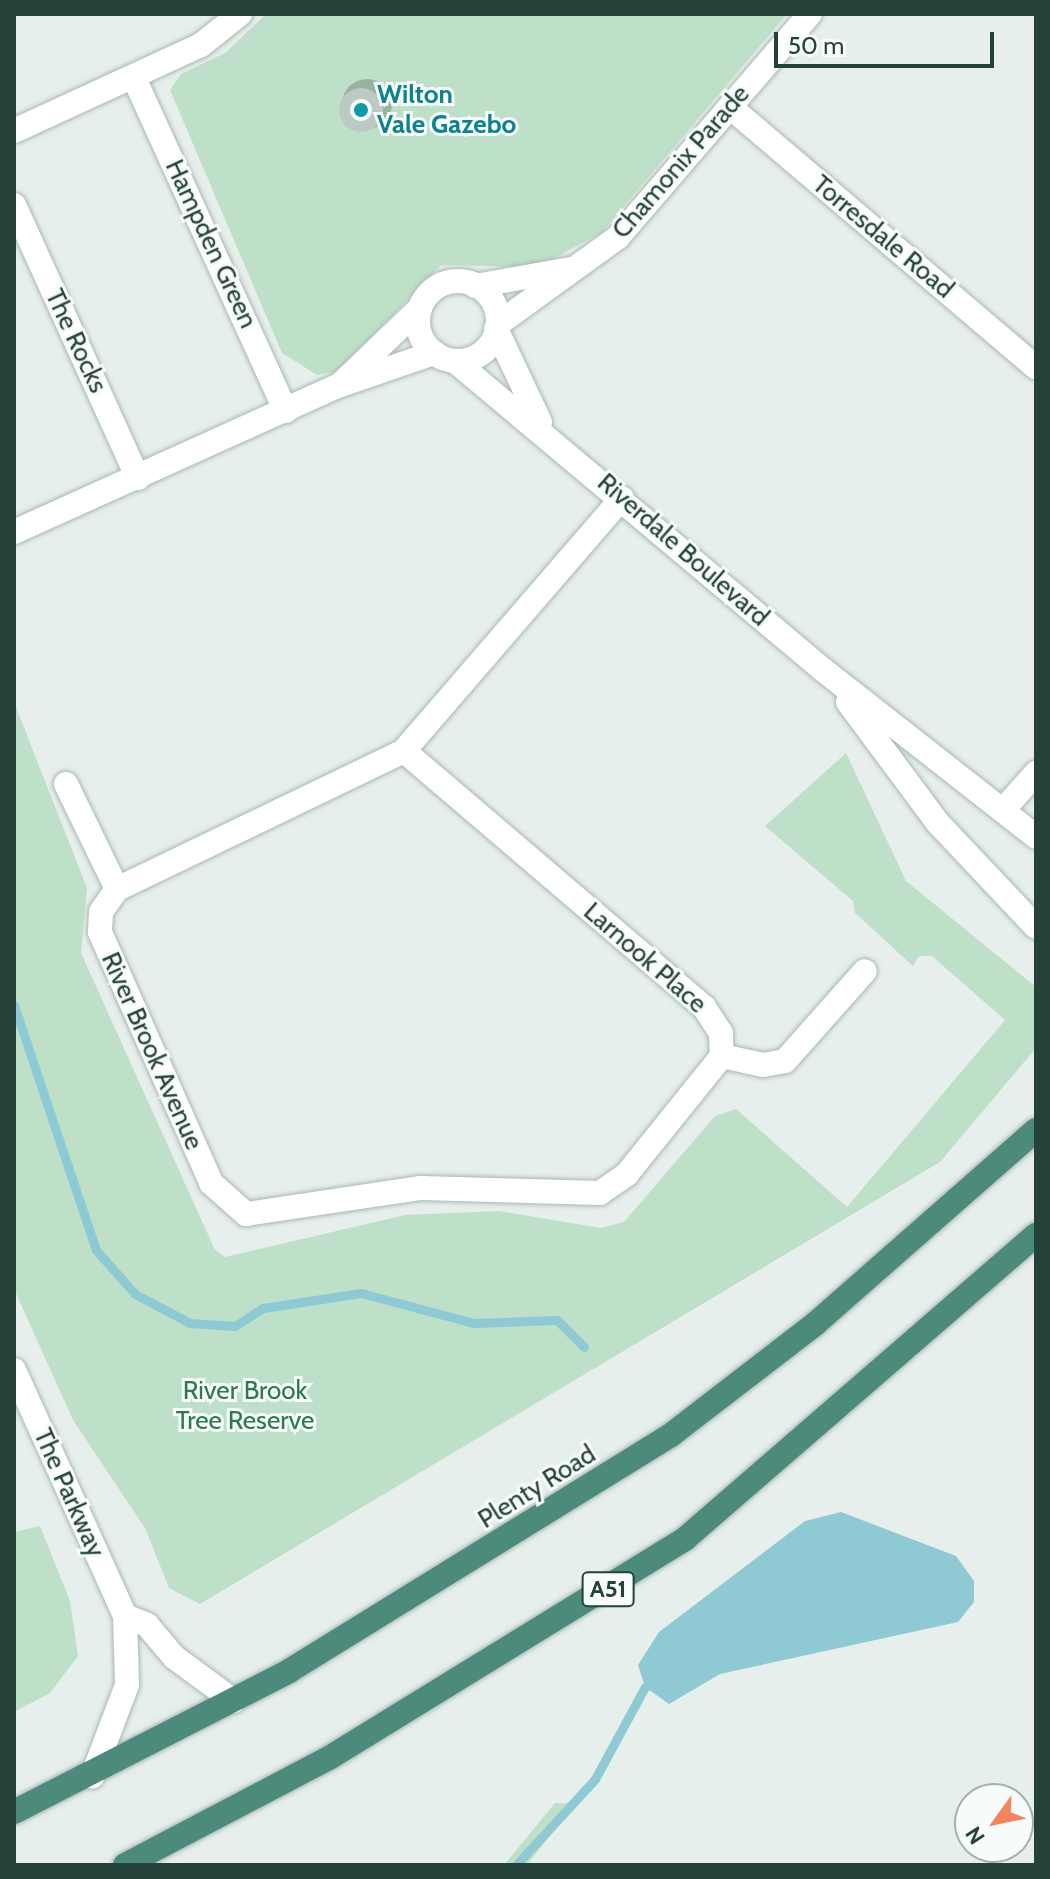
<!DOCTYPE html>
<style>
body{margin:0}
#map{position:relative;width:1050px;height:1879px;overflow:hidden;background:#e6efeb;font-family:Cabin,sans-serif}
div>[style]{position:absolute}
.green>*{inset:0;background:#bfe0c8}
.water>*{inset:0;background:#8ec9d4}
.shadow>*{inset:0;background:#0003}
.round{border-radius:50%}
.stream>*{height:9px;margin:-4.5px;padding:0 4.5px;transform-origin:4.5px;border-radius:4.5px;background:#8ec9d4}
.building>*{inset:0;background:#bbcac4}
.roads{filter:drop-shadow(0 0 2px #a8b8b2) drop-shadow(0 0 2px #a8b8b2)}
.minor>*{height:24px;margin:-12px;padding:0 12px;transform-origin:12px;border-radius:12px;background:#fff}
.minor>.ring{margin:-12px;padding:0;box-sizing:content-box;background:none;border:24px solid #fff;border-radius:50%}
.tertiary>*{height:24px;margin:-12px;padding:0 12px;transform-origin:12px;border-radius:12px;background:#fff}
.trunk>*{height:24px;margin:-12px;padding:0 12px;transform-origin:12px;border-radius:12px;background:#4c8a7c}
.dots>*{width:22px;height:22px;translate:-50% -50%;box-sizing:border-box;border:4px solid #f7fbf9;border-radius:50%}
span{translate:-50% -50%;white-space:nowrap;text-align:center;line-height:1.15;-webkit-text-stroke:6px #f7fbf9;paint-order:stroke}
.shield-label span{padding:2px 6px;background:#f7fbf9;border:2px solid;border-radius:6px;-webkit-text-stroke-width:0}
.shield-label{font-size:24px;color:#24423a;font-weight:700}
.culture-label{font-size:26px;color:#0d838f;font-weight:700}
.left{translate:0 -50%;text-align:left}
.street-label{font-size:26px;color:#24423a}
.park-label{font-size:26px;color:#2d7a4b}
.frame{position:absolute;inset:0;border:16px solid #24423a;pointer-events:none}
.north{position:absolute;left:954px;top:1783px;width:80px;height:80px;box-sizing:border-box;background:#f7fbf9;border:2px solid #a3b1ad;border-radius:50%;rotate:237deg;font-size:22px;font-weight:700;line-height:32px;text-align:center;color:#24423a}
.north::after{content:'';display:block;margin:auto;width:28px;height:36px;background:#f4845f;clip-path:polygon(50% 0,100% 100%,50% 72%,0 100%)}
.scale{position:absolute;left:774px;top:32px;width:220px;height:36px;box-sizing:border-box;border:4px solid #24423a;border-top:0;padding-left:10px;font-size:24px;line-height:28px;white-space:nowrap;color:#24423a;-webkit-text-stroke:6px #f7fbf9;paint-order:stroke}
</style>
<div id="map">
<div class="green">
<div style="clip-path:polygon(266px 14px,787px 14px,601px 233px,537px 267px,441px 265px,338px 371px,317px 375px,282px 353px,170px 90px,181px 74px,225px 53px)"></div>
<div style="clip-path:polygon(14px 702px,87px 888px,81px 953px,215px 1250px,225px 1257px,405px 1215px,499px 1211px,601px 1228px,624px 1222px,715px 1116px,736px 1109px,847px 1207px,1005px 1020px,932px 956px,919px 956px,913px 966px,855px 913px,853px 901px,765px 826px,846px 753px,906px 881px,1036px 987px,1036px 1048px,940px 1162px,200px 1604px,169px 1588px,145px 1528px,73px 1420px,14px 1289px)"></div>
<div style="clip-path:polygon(40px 1526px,70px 1601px,78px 1656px,50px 1693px,14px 1712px,14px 1532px)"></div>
<div style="clip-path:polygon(555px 1803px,575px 1804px,527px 1865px,504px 1865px)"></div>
</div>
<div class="water">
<div style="clip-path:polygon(841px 1512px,956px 1556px,974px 1581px,974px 1602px,958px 1622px,720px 1674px,669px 1704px,645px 1687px,638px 1665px,659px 1632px,805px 1521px)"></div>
</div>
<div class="shadow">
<div class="round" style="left:342px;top:79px;width:50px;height:50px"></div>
</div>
<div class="stream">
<div style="left:14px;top:1005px;width:258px;rotate:71.5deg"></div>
<div style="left:96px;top:1250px;width:59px;rotate:48.4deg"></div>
<div style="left:135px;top:1294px;width:62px;rotate:27.8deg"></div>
<div style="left:190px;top:1323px;width:45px;rotate:3.8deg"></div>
<div style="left:235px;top:1326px;width:33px;rotate:-33deg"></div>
<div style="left:263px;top:1308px;width:99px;rotate:-8.7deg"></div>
<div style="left:361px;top:1293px;width:117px;rotate:14.9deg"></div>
<div style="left:474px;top:1323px;width:83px;rotate:-2.1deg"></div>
<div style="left:557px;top:1320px;width:38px;rotate:45deg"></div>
<div style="left:516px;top:1865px;width:117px;rotate:-47.4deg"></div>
<div style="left:595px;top:1779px;width:105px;rotate:-61.5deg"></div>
</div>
<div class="building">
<div class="round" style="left:339px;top:88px;width:44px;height:44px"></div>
</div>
<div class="roads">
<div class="minor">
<div style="left:134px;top:78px;width:366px;rotate:65.5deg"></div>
<div style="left:730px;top:107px;width:402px;rotate:40.4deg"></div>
<div style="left:14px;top:131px;width:206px;rotate:-24.7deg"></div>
<div style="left:201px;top:45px;width:50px;rotate:-38.5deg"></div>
<div style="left:14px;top:205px;width:300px;rotate:65.6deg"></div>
<div class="ring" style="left:418px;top:281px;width:56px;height:56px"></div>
<div style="left:475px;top:286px;width:97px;rotate:-10deg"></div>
<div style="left:498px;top:324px;width:148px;rotate:-35.9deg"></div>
<div style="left:618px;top:237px;width:294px;rotate:-49.3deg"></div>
<div style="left:496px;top:329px;width:103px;rotate:64.7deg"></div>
<div style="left:455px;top:361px;width:479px;rotate:40deg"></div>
<div style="left:822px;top:669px;width:272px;rotate:38.1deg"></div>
<div style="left:343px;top:382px;width:107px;rotate:-43.9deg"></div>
<div style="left:622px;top:498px;width:334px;rotate:130.8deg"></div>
<div style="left:404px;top:751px;width:318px;rotate:154.3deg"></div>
<div style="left:117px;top:889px;width:28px;rotate:125deg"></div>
<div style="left:101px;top:912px;width:20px;rotate:93deg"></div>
<div style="left:100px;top:932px;width:274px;rotate:66.1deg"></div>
<div style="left:211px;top:1183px;width:47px;rotate:41.5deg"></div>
<div style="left:246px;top:1214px;width:177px;rotate:-8.5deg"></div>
<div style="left:421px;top:1188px;width:179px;rotate:1.6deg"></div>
<div style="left:600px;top:1193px;width:33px;rotate:-35deg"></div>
<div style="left:627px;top:1174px;width:151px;rotate:-51.2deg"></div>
<div style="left:14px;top:532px;width:355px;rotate:-24.3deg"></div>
<div style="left:338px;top:386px;width:102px;rotate:-19deg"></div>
<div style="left:848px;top:702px;width:149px;rotate:53.4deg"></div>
<div style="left:937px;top:822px;width:144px;rotate:46.7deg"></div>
<div style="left:404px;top:751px;width:394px;rotate:40.5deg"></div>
<div style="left:704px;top:1007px;width:31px;rotate:57deg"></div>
<div style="left:721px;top:1033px;width:23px;rotate:88deg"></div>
<div style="left:722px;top:1056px;width:42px;rotate:12.4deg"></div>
<div style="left:763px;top:1065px;width:22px;rotate:-10deg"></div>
<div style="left:785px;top:1061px;width:120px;rotate:-48.4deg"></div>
<div style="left:66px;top:784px;width:117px;rotate:64.1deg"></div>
<div style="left:1003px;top:810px;width:50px;rotate:-48.3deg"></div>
</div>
<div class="tertiary">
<div style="left:14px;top:1370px;width:270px;rotate:65.7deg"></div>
<div style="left:125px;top:1616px;width:69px;rotate:88.3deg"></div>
<div style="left:127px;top:1685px;width:98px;rotate:110.8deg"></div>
<div style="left:125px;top:1616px;width:24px;rotate:22deg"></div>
<div style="left:147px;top:1625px;width:42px;rotate:49.8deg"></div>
<div style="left:174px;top:1657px;width:74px;rotate:36.3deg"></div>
</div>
<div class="trunk">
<div style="left:14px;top:1812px;width:309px;rotate:-27.1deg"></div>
<div style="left:289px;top:1671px;width:449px;rotate:-31.7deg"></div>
<div style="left:671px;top:1435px;width:182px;rotate:-37.6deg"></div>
<div style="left:815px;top:1324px;width:294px;rotate:-41.3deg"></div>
<div style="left:125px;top:1865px;width:230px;rotate:-27.7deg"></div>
<div style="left:329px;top:1758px;width:419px;rotate:-31.6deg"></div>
<div style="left:686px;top:1538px;width:463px;rotate:-40.9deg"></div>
</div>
</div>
<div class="dots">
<div style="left:361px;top:110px;background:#0f9aa8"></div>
</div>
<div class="shield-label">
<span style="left:608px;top:1589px">A51</span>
</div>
<div class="culture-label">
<span class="left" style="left:377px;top:110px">Wilton<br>Vale Gazebo</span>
</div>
<div class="street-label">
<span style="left:681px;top:162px;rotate:-49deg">Chamonix Parade</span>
<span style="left:883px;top:237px;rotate:40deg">Torresdale Road</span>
<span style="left:211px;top:244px;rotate:65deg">Hampden Green</span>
<span style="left:76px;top:341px;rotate:65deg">The Rocks</span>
<span style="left:683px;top:550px;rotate:41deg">Riverdale Boulevard</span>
<span style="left:645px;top:958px;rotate:41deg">Larnook Place</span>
<span style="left:152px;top:1051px;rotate:66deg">River Brook Avenue</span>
<span style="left:537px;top:1487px;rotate:-32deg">Plenty Road</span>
<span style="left:69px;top:1493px;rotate:66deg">The Parkway</span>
</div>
<div class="park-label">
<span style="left:245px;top:1406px">River Brook<br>Tree Reserve</span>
</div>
<div class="frame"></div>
<div class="north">N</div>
<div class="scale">50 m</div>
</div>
